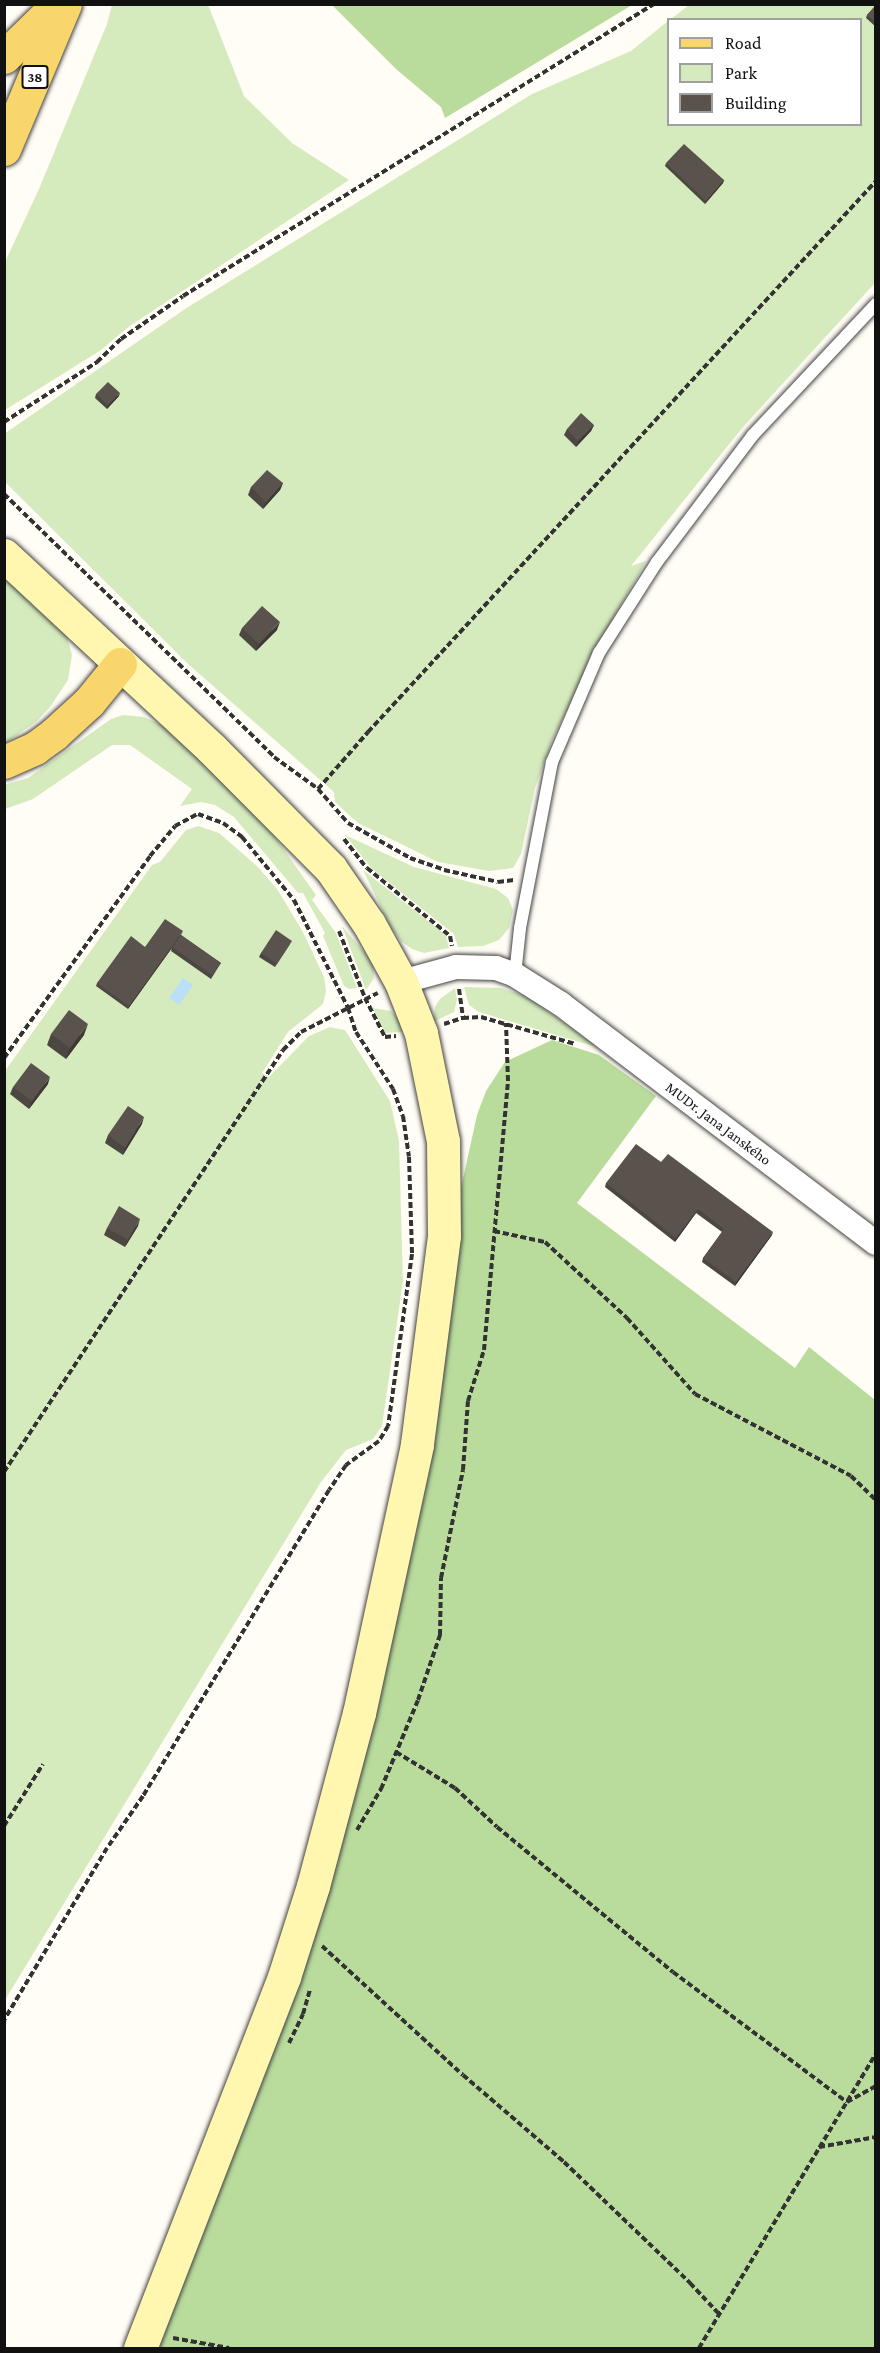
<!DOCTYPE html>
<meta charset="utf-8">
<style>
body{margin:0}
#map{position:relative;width:880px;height:2353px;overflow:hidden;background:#fffdf5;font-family:"Crimson Pro",serif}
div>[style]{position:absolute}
.green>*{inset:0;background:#d5ebbd}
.forest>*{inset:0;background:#b9dc9c}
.water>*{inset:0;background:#b9e0f7}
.path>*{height:4px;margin-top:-2px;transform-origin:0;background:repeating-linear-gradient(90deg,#333 0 6px,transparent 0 9px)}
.roads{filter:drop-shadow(0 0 2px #444) drop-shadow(0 0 2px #444)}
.lane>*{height:12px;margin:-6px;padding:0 6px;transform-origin:6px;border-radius:6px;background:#fff}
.street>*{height:24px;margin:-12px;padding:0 12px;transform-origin:12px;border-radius:12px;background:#fff}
.secondary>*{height:33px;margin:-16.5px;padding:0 16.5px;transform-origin:16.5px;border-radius:16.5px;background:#fff6b0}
.primary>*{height:33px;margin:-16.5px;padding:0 16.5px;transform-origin:16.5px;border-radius:16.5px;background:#f9d66b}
.wall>*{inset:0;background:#4d4742}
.shaded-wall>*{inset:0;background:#3f3936}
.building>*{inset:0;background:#5a524d}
span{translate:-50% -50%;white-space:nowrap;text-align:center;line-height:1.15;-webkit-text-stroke:6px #fff;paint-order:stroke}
.shield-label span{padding:2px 4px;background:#fff;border:2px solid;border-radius:4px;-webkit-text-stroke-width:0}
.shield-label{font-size:14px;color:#111;font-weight:700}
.street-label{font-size:15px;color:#111}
.frame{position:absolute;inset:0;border:6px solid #111;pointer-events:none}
.legend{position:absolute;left:667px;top:18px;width:195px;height:108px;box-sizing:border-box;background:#fff;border:2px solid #a0a0a0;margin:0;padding:8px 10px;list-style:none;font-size:18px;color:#111}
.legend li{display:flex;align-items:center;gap:12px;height:30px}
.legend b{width:30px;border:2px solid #a0a0a0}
</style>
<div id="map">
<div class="green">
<div style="clip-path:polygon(205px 4px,209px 7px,244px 96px,292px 143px,349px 180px,127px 328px,101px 350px,5px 410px,5px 262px,39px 189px,107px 24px,112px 5px)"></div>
<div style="clip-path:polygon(689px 5px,875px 5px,875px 283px,743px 427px,631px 566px,646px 561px,602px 638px,552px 740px,535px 788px,521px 854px,513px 868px,489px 871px,438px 862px,358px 823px,335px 802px,334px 792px,188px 664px,5px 482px,4px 434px,185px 309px,532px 94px,631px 51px,668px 21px,668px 124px,860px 124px,860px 20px,671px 19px)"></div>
<div style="clip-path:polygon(4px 570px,64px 627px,72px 655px,68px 680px,50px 707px,36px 722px,5px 743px)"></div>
<div style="clip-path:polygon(123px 715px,144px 717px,170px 729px,272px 833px,316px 895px,312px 900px,336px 933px,357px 988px,349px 989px,344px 986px,323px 936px,325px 933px,303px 893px,298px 893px,234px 817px,215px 805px,201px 802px,180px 806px,192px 789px,130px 745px,112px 745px,33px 799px,5px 809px,4px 785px,28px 778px,111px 719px)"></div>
<div style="clip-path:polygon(198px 826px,219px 833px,257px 866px,277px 889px,303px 932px,324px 977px,326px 991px,323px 1004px,288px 1032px,262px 1073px,269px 1077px,309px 1036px,330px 1027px,334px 1028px,345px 1030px,390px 1101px,399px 1141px,403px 1281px,382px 1426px,373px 1439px,346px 1450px,321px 1482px,5px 2000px,5px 1071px,152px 865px,160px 862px,186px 830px)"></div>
<div style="clip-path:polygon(345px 835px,414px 867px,496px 889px,508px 898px,513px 910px,509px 928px,499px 940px,483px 946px,458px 947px,454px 934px,372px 869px)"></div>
<div style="clip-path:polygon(363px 870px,446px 935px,449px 948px,424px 953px,412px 949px,401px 941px,390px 926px)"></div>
<div style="clip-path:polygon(342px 926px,373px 963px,374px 978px,366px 990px)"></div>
<div style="clip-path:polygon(464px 987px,501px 988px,526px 996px,600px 1048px,479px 1012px,469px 1005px)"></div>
<div style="clip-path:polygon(455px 988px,457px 1000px,454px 1012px,433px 1022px,435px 1007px,440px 999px)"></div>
<div style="clip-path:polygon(373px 1008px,391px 1011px,399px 1020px,403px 1032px,385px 1033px)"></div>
</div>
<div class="forest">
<div style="clip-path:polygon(332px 5px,632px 5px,445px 118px,441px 107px,396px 69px)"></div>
<div style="clip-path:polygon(552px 1040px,599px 1055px,656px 1096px,577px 1203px,795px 1368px,809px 1347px,875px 1400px,875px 2348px,156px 2348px,238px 2142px,264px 2068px,445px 1356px,460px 1237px,461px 1188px,477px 1115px,486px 1091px,505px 1062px)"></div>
</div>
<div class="water">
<div style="clip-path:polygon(183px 978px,193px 985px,179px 1005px,169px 998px)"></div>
</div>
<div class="path">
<div style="left:4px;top:422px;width:111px;rotate:-32.8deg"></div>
<div style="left:97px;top:362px;width:33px;rotate:-44deg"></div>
<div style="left:121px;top:339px;width:75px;rotate:-34.7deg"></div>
<div style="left:183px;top:296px;width:554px;rotate:-31.8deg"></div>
<div style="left:4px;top:494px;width:377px;rotate:44.2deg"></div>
<div style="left:274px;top:757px;width:54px;rotate:36deg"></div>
<div style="left:318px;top:789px;width:45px;rotate:48.6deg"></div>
<div style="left:348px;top:823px;width:71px;rotate:29.4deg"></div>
<div style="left:410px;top:858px;width:36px;rotate:19deg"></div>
<div style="left:444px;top:870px;width:55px;rotate:12.5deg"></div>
<div style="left:498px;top:882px;width:16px;rotate:-7deg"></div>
<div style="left:318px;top:789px;width:76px;rotate:-48.7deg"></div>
<div style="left:368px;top:732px;width:749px;rotate:-47.33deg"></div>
<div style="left:344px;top:839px;width:37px;rotate:52deg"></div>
<div style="left:367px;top:868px;width:107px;rotate:39.3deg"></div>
<div style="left:450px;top:936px;width:10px;rotate:79deg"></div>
<div style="left:339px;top:931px;width:72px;rotate:68.8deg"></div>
<div style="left:365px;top:998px;width:44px;rotate:62.9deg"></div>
<div style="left:385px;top:1037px;width:11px;rotate:-5deg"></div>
<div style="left:459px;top:989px;width:29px;rotate:82deg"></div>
<div style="left:444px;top:1024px;width:20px;rotate:-18deg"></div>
<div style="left:463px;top:1018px;width:18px;rotate:-3deg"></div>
<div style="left:481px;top:1017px;width:98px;rotate:16deg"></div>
<div style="left:4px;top:1058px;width:249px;rotate:-54.1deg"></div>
<div style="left:150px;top:856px;width:39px;rotate:-50deg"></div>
<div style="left:175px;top:826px;width:26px;rotate:-28deg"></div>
<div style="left:198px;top:814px;width:27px;rotate:20deg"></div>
<div style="left:223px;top:823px;width:24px;rotate:36deg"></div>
<div style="left:242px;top:837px;width:82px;rotate:50.5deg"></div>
<div style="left:294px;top:900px;width:121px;rotate:63.4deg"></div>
<div style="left:348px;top:1008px;width:25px;rotate:72deg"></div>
<div style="left:356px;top:1032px;width:68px;rotate:57deg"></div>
<div style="left:393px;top:1089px;width:29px;rotate:70deg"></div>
<div style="left:403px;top:1116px;width:41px;rotate:81.7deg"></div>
<div style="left:409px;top:1157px;width:97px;rotate:88.2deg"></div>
<div style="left:412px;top:1254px;width:174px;rotate:97.9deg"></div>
<div style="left:388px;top:1426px;width:17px;rotate:121deg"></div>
<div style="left:379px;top:1441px;width:41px;rotate:144deg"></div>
<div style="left:346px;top:1465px;width:30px;rotate:124deg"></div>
<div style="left:329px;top:1490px;width:358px;rotate:121.3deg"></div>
<div style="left:143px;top:1796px;width:63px;rotate:124.7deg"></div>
<div style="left:107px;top:1848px;width:200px;rotate:120.9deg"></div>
<div style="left:494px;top:1231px;width:52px;rotate:12.2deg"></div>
<div style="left:545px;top:1242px;width:112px;rotate:42.8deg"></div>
<div style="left:627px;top:1318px;width:102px;rotate:48.2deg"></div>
<div style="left:695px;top:1394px;width:176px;rotate:27.7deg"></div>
<div style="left:851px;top:1476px;width:35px;rotate:44deg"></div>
<div style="left:4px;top:1472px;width:506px;rotate:-56.53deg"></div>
<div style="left:283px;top:1050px;width:25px;rotate:-45deg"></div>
<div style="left:301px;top:1032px;width:86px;rotate:-26.9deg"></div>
<div style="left:396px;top:1752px;width:69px;rotate:31.4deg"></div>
<div style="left:455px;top:1788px;width:57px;rotate:42.9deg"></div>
<div style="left:497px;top:1827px;width:228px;rotate:39.5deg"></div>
<div style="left:673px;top:1972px;width:217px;rotate:36.8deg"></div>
<div style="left:847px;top:2102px;width:33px;rotate:-29deg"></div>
<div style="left:4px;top:1826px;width:73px;rotate:-57.8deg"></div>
<div style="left:357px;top:1830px;width:48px;rotate:-59.7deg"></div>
<div style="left:381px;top:1789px;width:96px;rotate:-67.4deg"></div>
<div style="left:418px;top:1700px;width:69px;rotate:-71.3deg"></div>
<div style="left:440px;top:1635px;width:57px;rotate:-89deg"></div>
<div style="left:441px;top:1578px;width:110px;rotate:-78.5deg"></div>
<div style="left:463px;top:1470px;width:69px;rotate:-85.9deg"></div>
<div style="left:468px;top:1401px;width:53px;rotate:-72.6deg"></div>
<div style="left:484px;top:1350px;width:270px;rotate:-84.9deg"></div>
<div style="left:508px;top:1081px;width:58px;rotate:-92deg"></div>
<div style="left:322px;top:1946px;width:191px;rotate:42.5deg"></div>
<div style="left:463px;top:2075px;width:133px;rotate:40.7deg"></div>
<div style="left:564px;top:2162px;width:175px;rotate:43.8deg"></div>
<div style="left:690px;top:2283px;width:42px;rotate:46.9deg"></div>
<div style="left:289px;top:2043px;width:32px;rotate:-64deg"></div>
<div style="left:303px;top:2014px;width:26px;rotate:-74deg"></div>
<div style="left:819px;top:2147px;width:58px;rotate:-10deg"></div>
<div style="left:173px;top:2338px;width:57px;rotate:10.1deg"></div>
<div style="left:699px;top:2348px;width:343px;rotate:-59deg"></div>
</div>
<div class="roads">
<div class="lane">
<div style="left:515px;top:975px;width:47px;rotate:-83.9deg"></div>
<div style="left:520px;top:928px;width:169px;rotate:-79.1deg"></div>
<div style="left:552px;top:762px;width:119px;rotate:-66.7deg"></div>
<div style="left:599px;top:653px;width:108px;rotate:-57.5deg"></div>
<div style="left:657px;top:562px;width:159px;rotate:-52.9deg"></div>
<div style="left:753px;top:435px;width:180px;rotate:-46.8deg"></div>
</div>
<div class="street">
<div style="left:401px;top:982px;width:57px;rotate:-15.3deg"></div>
<div style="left:456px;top:967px;width:40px;rotate:1.4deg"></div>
<div style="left:496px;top:968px;width:20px;rotate:20deg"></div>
<div style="left:515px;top:975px;width:54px;rotate:32.2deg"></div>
<div style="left:561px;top:1004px;width:395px;rotate:37.2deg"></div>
</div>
<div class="secondary">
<div style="left:4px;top:555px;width:284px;rotate:43deg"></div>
<div style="left:212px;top:749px;width:169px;rotate:45.2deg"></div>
<div style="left:331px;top:869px;width:67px;rotate:55.4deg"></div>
<div style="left:369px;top:924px;width:66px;rotate:61.1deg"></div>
<div style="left:401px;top:982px;width:55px;rotate:68.6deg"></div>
<div style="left:421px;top:1033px;width:110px;rotate:78.5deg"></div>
<div style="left:443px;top:1141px;width:95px;rotate:89.4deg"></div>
<div style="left:444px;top:1236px;width:211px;rotate:97.4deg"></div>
<div style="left:417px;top:1445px;width:274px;rotate:102.2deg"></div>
<div style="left:359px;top:1713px;width:179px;rotate:104.9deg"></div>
<div style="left:313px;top:1886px;width:96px;rotate:107.7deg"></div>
<div style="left:284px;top:1977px;width:398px;rotate:111.2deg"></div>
</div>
<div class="primary">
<div style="left:4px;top:57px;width:73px;rotate:-44.4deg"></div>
<div style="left:4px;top:149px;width:157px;rotate:-67.2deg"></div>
<div style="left:4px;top:762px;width:34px;rotate:-24deg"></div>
<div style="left:35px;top:748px;width:24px;rotate:-36deg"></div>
<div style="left:54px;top:734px;width:47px;rotate:-42.4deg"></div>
<div style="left:89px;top:702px;width:49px;rotate:-50.8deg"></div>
</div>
</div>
<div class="wall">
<div style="clip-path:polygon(876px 5px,876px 27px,866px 18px,867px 15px)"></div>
<div style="clip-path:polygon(666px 163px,724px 180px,723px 183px,705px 204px,665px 166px)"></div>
<div style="clip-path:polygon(96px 394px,119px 396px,107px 409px,95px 398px)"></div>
<div style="clip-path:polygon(594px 425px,591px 431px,576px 447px,564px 435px,567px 429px)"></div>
<div style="clip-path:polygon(283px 483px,280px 490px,263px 509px,248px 495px,251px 487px)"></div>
<div style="clip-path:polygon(242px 628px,277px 630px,256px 651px,239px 635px)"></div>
<div style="clip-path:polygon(181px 935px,221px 963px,219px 966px,211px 979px,171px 951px,172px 948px,128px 1009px,96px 986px,97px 983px,145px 947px)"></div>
<div style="clip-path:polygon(290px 944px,275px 967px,259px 957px,261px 953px)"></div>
<div style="clip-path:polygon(51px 1034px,84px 1035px,66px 1059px,47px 1045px)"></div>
<div style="clip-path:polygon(48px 1084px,29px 1109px,10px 1094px,13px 1087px)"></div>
<div style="clip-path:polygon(142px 1124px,123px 1155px,105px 1143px,108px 1135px)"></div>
<div style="clip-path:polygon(661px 1162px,772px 1235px,735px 1286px,702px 1262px,703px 1258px,722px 1232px,696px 1213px,675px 1242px,605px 1187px,606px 1183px)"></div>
<div style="clip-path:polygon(138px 1226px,125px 1247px,104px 1235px,107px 1228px)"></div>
</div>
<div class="shaded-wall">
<div style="clip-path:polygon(724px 180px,723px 183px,705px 204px,706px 201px)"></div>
<div style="clip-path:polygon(120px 393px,119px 396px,107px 409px,108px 405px)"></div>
<div style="clip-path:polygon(594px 425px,591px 431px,576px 447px,578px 441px)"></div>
<div style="clip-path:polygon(283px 483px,280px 490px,263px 509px,266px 502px)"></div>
<div style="clip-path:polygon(280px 622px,277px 630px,256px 651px,259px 644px)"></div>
<div style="clip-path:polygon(183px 931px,181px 935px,128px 1009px,129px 1006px)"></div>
<div style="clip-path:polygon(88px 1024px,84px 1035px,66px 1059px,70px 1048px)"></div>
<div style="clip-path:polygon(50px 1077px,48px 1084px,29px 1109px,32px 1101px)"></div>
<div style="clip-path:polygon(144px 1117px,142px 1124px,123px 1155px,125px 1148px)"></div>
<div style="clip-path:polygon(698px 1209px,696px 1213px,675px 1242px,676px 1238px)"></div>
<div style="clip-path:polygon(140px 1219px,138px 1226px,125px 1247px,128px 1240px)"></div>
<div style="clip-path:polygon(773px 1232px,772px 1235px,735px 1286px,736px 1282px)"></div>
</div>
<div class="building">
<div style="clip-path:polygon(876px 5px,876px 22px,867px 15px)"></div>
<div style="clip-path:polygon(684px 144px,724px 180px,706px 201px,666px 163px)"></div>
<div style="clip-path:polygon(108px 382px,120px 393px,108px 405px,96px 394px)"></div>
<div style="clip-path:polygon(581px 413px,594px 425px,578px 441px,567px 429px)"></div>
<div style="clip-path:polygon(267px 470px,283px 483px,266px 502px,251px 487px)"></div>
<div style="clip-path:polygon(262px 606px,280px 622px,259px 644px,242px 628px)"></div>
<div style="clip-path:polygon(165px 919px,183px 931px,129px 1006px,97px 983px,131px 936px,145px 947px)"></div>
<div style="clip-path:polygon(276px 930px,292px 941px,277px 964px,261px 953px)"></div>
<div style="clip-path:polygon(181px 935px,221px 963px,212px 975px,172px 947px)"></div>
<div style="clip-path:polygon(69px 1010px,88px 1024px,70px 1048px,51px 1034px)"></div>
<div style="clip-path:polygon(31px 1063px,50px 1077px,32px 1101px,13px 1087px)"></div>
<div style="clip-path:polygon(128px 1106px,144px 1117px,125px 1148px,108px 1135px)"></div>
<div style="clip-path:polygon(636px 1144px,661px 1162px,668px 1154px,773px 1232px,736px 1282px,703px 1258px,724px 1229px,698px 1209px,676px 1238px,606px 1183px)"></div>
<div style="clip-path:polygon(119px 1206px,140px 1219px,128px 1240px,107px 1228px)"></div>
</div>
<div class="shield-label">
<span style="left:35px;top:77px">38</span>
</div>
<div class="street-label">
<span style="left:718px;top:1124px;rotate:37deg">MUDr. Jana Janského</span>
</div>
<div class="frame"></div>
<ul class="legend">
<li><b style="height:8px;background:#f9d66b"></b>Road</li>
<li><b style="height:16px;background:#d5ebbd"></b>Park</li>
<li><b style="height:16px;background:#5a524d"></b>Building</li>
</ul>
</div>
